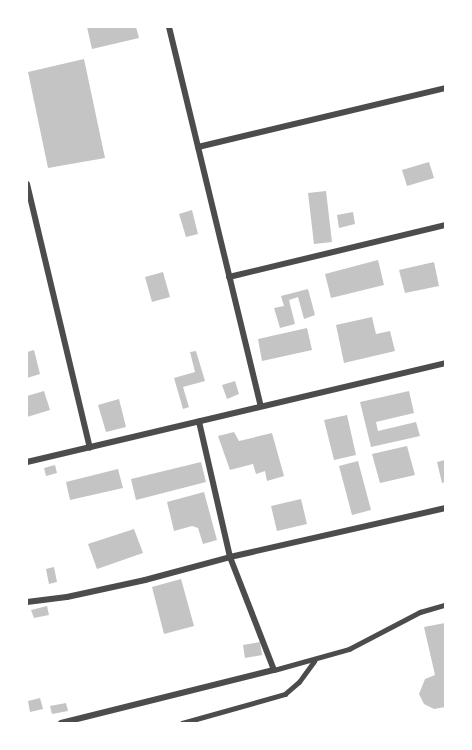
<!DOCTYPE html>
<style>
body{margin:0}
#map{position:relative;width:472px;height:750px;overflow:hidden;background:#fff;font-family:"Titillium Web",sans-serif}
div>[style]{position:absolute}
.building>*{inset:0;background:#c4c4c4}
.service>*{height:4.5px;margin:-2.25px;padding:0 2.25px;transform-origin:2.25px;border-radius:2.25px;background:#4c4c4c}
.minor>*{height:6px;margin:-3px;padding:0 3px;transform-origin:3px;border-radius:3px;background:#4c4c4c}
span{translate:-50% -50%;white-space:nowrap;text-align:center;line-height:1.15;-webkit-text-stroke:6px #fff;paint-order:stroke}
.frame{position:absolute;inset:0;border:28px solid #fff;pointer-events:none}
</style>
<div id="map">
<div class="building">
<div style="clip-path:polygon(87px 27px,136px 27px,139px 38px,92px 49px)"></div>
<div style="clip-path:polygon(84px 59px,105px 158px,48px 168px,28px 72px)"></div>
<div style="clip-path:polygon(429px 162px,434px 178px,407px 186px,402px 170px)"></div>
<div style="clip-path:polygon(326px 191px,332px 242px,314px 244px,308px 193px)"></div>
<div style="clip-path:polygon(192px 210px,198px 234px,186px 237px,179px 214px)"></div>
<div style="clip-path:polygon(353px 212px,355px 224px,339px 228px,337px 215px)"></div>
<div style="clip-path:polygon(378px 260px,384px 285px,331px 298px,325px 274px)"></div>
<div style="clip-path:polygon(434px 262px,439px 286px,405px 293px,399px 270px)"></div>
<div style="clip-path:polygon(163px 272px,170px 297px,152px 302px,145px 277px)"></div>
<div style="clip-path:polygon(308px 289px,315px 315px,304px 319px,298px 297px,289px 300px,295px 324px,280px 328px,274px 308px,284px 306px,281px 296px)"></div>
<div style="clip-path:polygon(372px 317px,376px 334px,390px 331px,395px 351px,344px 363px,336px 325px)"></div>
<div style="clip-path:polygon(307px 328px,312px 350px,262px 361px,258px 339px)"></div>
<div style="clip-path:polygon(34px 350px,40px 374px,27px 378px,27px 352px)"></div>
<div style="clip-path:polygon(196px 351px,205px 381px,183px 387px,189px 407px,183px 409px,174px 378px,195px 372px,190px 352px)"></div>
<div style="clip-path:polygon(235px 381px,239px 394px,227px 399px,222px 385px)"></div>
<div style="clip-path:polygon(44px 391px,50px 410px,27px 417px,27px 396px)"></div>
<div style="clip-path:polygon(409px 391px,414px 413px,376px 422px,378px 431px,416px 422px,420px 436px,371px 447px,360px 402px)"></div>
<div style="clip-path:polygon(119px 399px,126px 427px,106px 432px,98px 405px)"></div>
<div style="clip-path:polygon(347px 415px,356px 455px,334px 460px,324px 420px)"></div>
<div style="clip-path:polygon(234px 432px,239px 441px,272px 433px,284px 476px,267px 481px,265px 471px,256px 474px,253px 464px,230px 470px,218px 436px)"></div>
<div style="clip-path:polygon(407px 446px,415px 475px,380px 483px,372px 454px)"></div>
<div style="clip-path:polygon(445px 460px,445px 482px,442px 483px,437px 462px)"></div>
<div style="clip-path:polygon(358px 461px,371px 510px,352px 515px,339px 466px)"></div>
<div style="clip-path:polygon(201px 462px,206px 482px,136px 500px,131px 479px)"></div>
<div style="clip-path:polygon(55px 465px,57px 473px,46px 476px,44px 468px)"></div>
<div style="clip-path:polygon(118px 469px,123px 488px,70px 500px,66px 482px)"></div>
<div style="clip-path:polygon(204px 492px,217px 540px,203px 544px,198px 528px,192px 526px,174px 531px,167px 502px)"></div>
<div style="clip-path:polygon(301px 499px,307px 524px,277px 531px,271px 506px)"></div>
<div style="clip-path:polygon(134px 529px,143px 553px,97px 569px,88px 544px)"></div>
<div style="clip-path:polygon(54px 567px,57px 582px,49px 584px,46px 569px)"></div>
<div style="clip-path:polygon(181px 579px,194px 626px,164px 634px,152px 587px)"></div>
<div style="clip-path:polygon(47px 606px,49px 615px,34px 618px,31px 610px)"></div>
<div style="clip-path:polygon(445px 623px,445px 707px,434px 709px,424px 704px,419px 694px,425px 679px,435px 675px,424px 627px)"></div>
<div style="clip-path:polygon(260px 642px,262px 655px,245px 658px,243px 645px)"></div>
<div style="clip-path:polygon(40px 698px,43px 709px,30px 712px,28px 701px)"></div>
<div style="clip-path:polygon(66px 703px,68px 711px,52px 714px,50px 706px)"></div>
</div>
<div class="service">
<div style="left:274px;top:670px;width:78px;rotate:-15.6deg"></div>
<div style="left:349px;top:649px;width:80px;rotate:-27.5deg"></div>
<div style="left:420px;top:612px;width:26px;rotate:-16deg"></div>
<div style="left:182px;top:723px;width:107px;rotate:-15.7deg"></div>
<div style="left:285px;top:694px;width:18px;rotate:-41deg"></div>
<div style="left:299px;top:682px;width:26px;rotate:-54deg"></div>
</div>
<div class="minor">
<div style="left:169px;top:27px;width:390px;rotate:76.4deg"></div>
<div style="left:198px;top:147px;width:254px;rotate:-13.4deg"></div>
<div style="left:27px;top:184px;width:271px;rotate:76.6deg"></div>
<div style="left:229px;top:277px;width:222px;rotate:-13.5deg"></div>
<div style="left:27px;top:462px;width:430px;rotate:-13.3deg"></div>
<div style="left:27px;top:602px;width:40px;rotate:-7.1deg"></div>
<div style="left:67px;top:597px;width:80px;rotate:-12.3deg"></div>
<div style="left:145px;top:580px;width:88px;rotate:-15.1deg"></div>
<div style="left:230px;top:557px;width:221px;rotate:-12.8deg"></div>
<div style="left:61px;top:723px;width:219px;rotate:-14deg"></div>
<div style="left:274px;top:670px;width:121px;rotate:-111.3deg"></div>
<div style="left:230px;top:557px;width:139px;rotate:-102.9deg"></div>
</div>
<div class="frame"></div>
</div>
